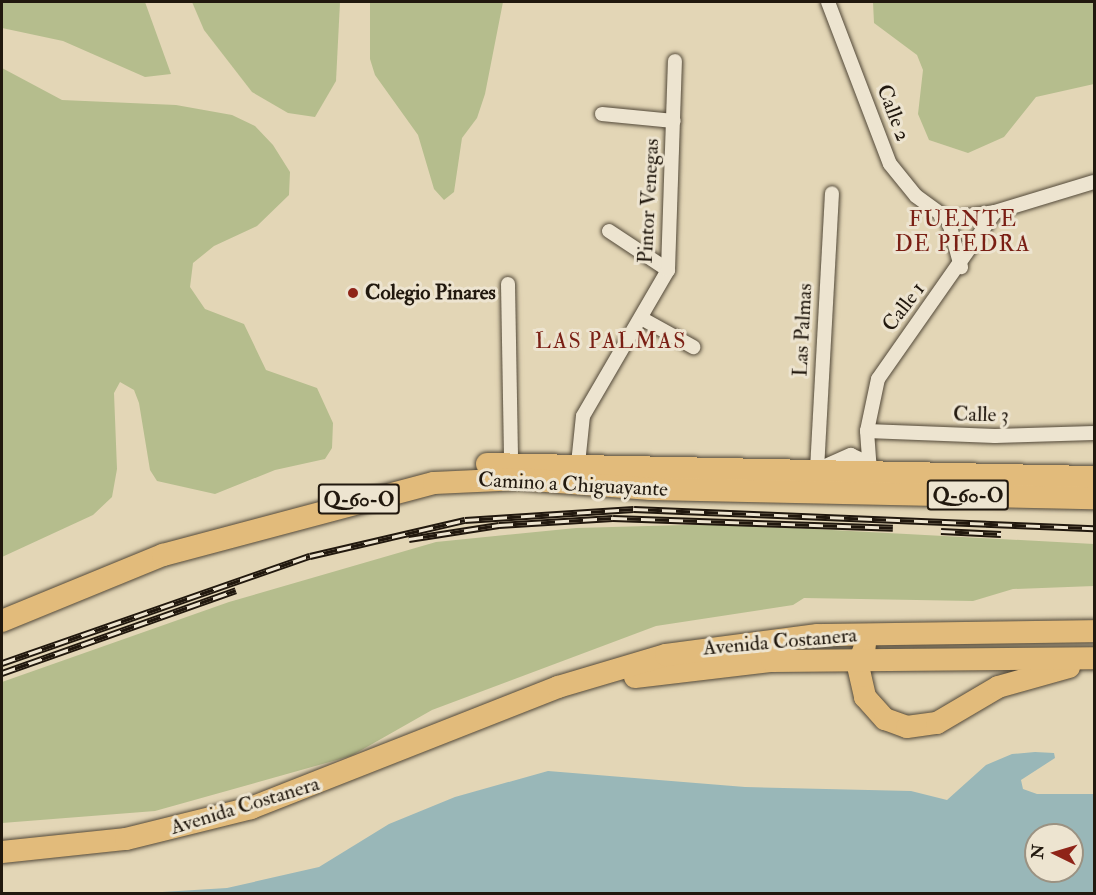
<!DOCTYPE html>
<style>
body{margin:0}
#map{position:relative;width:1096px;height:895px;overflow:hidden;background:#e3d6b6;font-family:"IM FELL Double Pica",serif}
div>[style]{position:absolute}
.green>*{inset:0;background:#b5bd8d}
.water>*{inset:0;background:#99b7b8}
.roads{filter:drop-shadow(0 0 2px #524838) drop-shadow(0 0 2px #524838)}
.street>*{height:14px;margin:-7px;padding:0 7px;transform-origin:7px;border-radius:7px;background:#ede4d0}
.primary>*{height:22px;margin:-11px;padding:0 11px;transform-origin:11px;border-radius:11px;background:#e2bb7b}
.rail>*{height:7px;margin-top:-3.5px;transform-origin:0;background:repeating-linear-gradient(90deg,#ede4d0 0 14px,#21180e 0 28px);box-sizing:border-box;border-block:2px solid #21180e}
.dots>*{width:16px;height:16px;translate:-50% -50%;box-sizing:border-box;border:3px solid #ede4d0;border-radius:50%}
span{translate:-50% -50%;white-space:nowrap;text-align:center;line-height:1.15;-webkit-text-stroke:6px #ede4d0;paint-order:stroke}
.shield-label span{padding:2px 4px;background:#ede4d0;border:2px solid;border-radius:4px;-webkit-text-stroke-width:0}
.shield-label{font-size:20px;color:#21180e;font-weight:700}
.street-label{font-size:21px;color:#21180e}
.poi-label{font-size:21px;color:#21180e;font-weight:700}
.left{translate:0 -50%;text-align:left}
.neighbourhood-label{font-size:22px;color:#7a1f14;letter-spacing:1.5px}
.frame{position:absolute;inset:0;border:3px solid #21180e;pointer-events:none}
.north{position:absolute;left:1024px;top:823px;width:60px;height:60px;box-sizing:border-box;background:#ede4d0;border:2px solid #9b9282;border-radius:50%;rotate:275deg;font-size:16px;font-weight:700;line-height:24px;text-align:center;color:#21180e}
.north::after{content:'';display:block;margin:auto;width:21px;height:27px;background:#8f2418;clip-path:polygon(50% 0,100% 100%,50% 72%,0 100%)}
</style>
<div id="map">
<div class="green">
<div style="clip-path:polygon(2px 2px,145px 2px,171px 74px,145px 77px,63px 41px,2px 28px)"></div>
<div style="clip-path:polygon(192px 2px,340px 2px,336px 81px,315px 117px,288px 113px,252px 92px,204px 30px)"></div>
<div style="clip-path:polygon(370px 2px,503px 2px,485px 94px,477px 118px,462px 138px,454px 192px,444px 200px,434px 189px,418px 135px,375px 75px,370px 59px)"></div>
<div style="clip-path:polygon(873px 2px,1094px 2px,1094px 84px,1036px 97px,1004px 137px,968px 153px,929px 140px,918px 114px,923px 70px,917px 55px,874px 23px)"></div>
<div style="clip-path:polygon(2px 68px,62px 100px,176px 105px,232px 115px,255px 126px,273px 145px,290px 172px,289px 195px,257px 226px,214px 246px,193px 263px,190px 287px,205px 309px,244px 324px,266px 370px,317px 388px,333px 423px,332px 448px,325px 459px,275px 470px,215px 494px,157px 481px,150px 470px,139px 403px,134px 390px,120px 382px,114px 393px,117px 469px,112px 497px,93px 515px,2px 557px)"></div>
<div style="clip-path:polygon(721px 524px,1094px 544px,1094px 586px,1013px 589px,973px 601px,804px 598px,793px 605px,656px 626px,432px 710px,351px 756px,155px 811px,2px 823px,2px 682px,229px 602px,436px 542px,576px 528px)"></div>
</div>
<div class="water">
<div style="clip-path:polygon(evenodd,1035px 752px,1054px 753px,1055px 758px,1021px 780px,1023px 789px,1037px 794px,1094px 794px,1094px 893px,146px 893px,227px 888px,319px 867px,389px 824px,455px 797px,548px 771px,745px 787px,911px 791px,947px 800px,986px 765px,1012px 754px,1035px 752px,1036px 835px,1072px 835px,1072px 871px,1036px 871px,1036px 835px)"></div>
</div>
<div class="roads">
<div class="street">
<div style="left:828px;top:2px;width:173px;rotate:69.1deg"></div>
<div style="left:890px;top:164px;width:41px;rotate:50.9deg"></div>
<div style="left:916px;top:196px;width:39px;rotate:36deg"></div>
<div style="left:948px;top:219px;width:50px;rotate:74.8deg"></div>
<div style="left:602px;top:114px;width:72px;rotate:5.6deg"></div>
<div style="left:948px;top:219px;width:48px;rotate:-8.5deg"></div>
<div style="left:609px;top:231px;width:71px;rotate:33.5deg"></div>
<div style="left:508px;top:284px;width:179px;rotate:89deg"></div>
<div style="left:641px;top:318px;width:60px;rotate:29.1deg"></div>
<div style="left:867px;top:431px;width:128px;rotate:2.2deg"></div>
<div style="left:995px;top:436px;width:99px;rotate:-1.7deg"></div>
<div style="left:578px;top:464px;width:48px;rotate:-84.1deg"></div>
<div style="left:583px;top:416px;width:169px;rotate:-59.8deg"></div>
<div style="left:668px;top:270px;width:209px;rotate:-88.1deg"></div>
<div style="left:819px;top:469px;width:35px;rotate:-24deg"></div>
<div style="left:851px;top:455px;width:21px;rotate:25deg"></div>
<div style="left:817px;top:470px;width:277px;rotate:-86.9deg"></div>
<div style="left:870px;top:472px;width:41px;rotate:-94.2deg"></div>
<div style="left:867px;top:431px;width:53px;rotate:-78.1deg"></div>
<div style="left:878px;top:379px;width:204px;rotate:-55deg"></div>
<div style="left:995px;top:212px;width:103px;rotate:-16.9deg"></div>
</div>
<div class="primary">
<div style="left:487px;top:464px;width:607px;rotate:1.23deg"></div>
<div style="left:2px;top:621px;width:174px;rotate:-22.3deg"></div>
<div style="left:163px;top:555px;width:280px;rotate:-14.9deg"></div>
<div style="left:434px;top:483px;width:86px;rotate:-2.7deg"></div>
<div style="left:520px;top:479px;width:131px;rotate:4.4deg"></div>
<div style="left:651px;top:489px;width:443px;rotate:1.2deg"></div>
<div style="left:865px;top:646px;width:21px;rotate:109deg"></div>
<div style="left:858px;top:666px;width:32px;rotate:77deg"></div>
<div style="left:865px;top:697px;width:30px;rotate:48deg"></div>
<div style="left:885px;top:719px;width:23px;rotate:20deg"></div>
<div style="left:907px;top:727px;width:30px;rotate:-8deg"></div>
<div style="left:937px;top:723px;width:71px;rotate:-30.5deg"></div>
<div style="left:998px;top:687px;width:74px;rotate:-15.7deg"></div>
<div style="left:635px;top:677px;width:138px;rotate:-6.7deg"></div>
<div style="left:772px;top:661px;width:322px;rotate:-0.5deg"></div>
<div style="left:2px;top:852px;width:125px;rotate:-6deg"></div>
<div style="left:126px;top:839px;width:129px;rotate:-13.9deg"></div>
<div style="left:251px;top:808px;width:330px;rotate:-21.5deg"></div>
<div style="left:558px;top:687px;width:113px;rotate:-16.5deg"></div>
<div style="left:666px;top:655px;width:153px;rotate:-7.5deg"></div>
<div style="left:818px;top:635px;width:276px;rotate:-0.8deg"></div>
</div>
</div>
<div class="rail">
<div style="left:941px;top:531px;width:60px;rotate:2.9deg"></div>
<div style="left:409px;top:539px;width:91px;rotate:-8.8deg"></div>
<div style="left:499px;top:525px;width:114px;rotate:-3.5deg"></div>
<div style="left:613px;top:518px;width:280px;rotate:2deg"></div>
<div style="left:2px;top:663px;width:326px;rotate:-19.2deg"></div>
<div style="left:310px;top:556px;width:159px;rotate:-13.1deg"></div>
<div style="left:465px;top:520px;width:169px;rotate:-3.7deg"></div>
<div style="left:634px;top:509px;width:460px;rotate:2.4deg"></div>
<div style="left:2px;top:673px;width:248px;rotate:-19.5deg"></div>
</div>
<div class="dots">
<div style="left:353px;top:293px;background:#8f2418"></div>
</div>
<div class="shield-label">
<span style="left:968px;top:495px">Q-60-O</span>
<span style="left:359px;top:499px">Q-60-O</span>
</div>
<div class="street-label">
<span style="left:893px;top:113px;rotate:69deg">Calle 2</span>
<span style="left:649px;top:201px;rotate:-87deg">Pintor Venegas</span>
<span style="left:904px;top:307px;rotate:-53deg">Calle 1</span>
<span style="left:803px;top:330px;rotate:-87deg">Las Palmas</span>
<span style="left:981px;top:415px;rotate:1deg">Calle 3</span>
<span style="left:573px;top:485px;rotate:3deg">Camino a Chiguayante</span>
<span style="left:780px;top:642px;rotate:-5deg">Avenida Costanera</span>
<span style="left:245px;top:806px;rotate:-17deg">Avenida Costanera</span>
</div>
<div class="poi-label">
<span class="left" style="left:365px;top:293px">Colegio Pinares</span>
</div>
<div class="neighbourhood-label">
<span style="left:963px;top:232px">FUENTE<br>DE PIEDRA</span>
<span style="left:611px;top:342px">LAS PALMAS</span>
</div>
<div class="frame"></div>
<div class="north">N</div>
</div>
